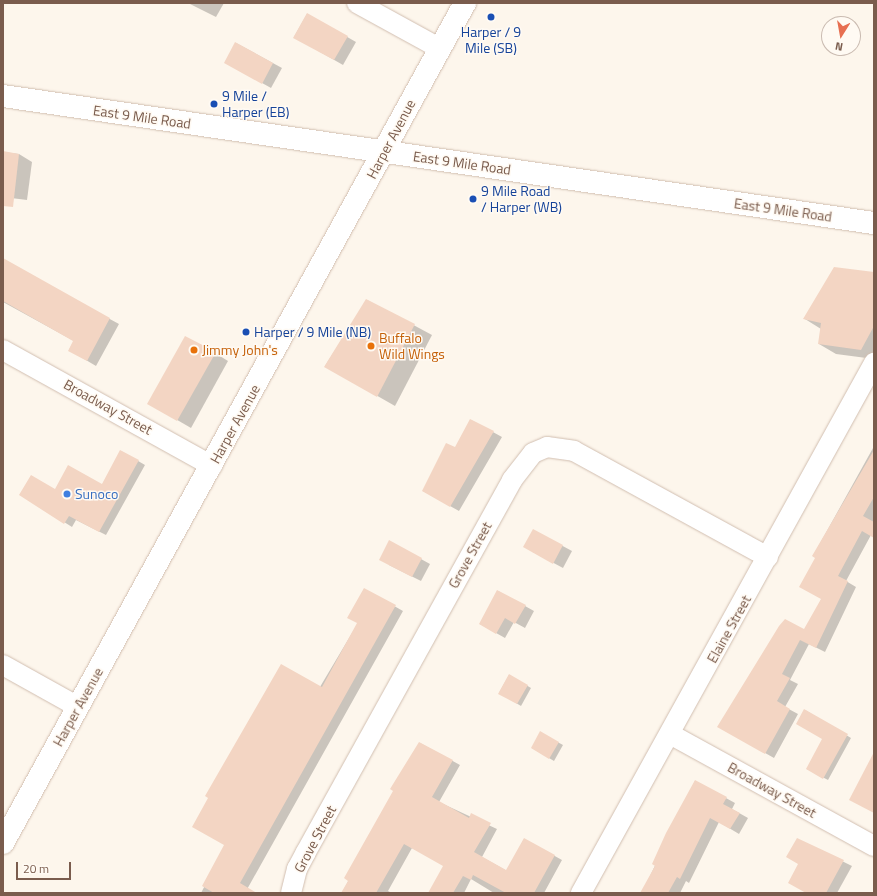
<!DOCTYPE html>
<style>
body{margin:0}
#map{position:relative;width:877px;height:896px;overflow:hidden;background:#fdf6ec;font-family:"Titillium Web",sans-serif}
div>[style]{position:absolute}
.shadow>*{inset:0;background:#0003}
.building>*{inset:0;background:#f3d5c3}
.roads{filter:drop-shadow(0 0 1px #d1beb0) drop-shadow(0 0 1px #d1beb0)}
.minor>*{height:20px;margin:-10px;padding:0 10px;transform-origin:10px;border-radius:10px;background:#fff}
.secondary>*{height:22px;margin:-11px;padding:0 11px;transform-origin:11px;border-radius:11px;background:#fff}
.dots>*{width:11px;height:11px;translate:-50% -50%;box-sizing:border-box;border:2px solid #fffaf3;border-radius:50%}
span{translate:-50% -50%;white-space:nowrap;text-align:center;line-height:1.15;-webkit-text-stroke:3px #fffaf3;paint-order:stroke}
.transit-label{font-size:14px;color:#164399}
.left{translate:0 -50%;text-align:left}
.street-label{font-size:14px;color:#7a5c4d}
.food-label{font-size:14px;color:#c56008}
.shop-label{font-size:14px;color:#366cbe}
.frame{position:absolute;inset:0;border:4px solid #7a5c4d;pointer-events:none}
.north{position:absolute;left:821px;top:16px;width:40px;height:40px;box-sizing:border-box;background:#fffaf3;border:1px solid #cabbb1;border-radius:50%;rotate:191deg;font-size:11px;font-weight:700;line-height:16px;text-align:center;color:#7a5c4d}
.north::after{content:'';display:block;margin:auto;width:14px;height:18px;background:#e76f51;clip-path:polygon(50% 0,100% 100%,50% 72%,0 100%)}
.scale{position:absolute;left:16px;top:862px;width:55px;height:18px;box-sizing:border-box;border:2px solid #7a5c4d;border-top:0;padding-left:5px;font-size:12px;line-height:14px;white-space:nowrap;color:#7a5c4d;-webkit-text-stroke:3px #fffaf3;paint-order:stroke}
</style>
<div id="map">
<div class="shadow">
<div style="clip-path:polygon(188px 3px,224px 3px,216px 17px)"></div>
<div style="clip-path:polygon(307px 14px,356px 42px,343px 65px,294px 37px)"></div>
<div style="clip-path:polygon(236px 43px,282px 68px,271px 88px,225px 62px)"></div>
<div style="clip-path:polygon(3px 152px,19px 154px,32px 162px,27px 200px,3px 197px)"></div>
<div style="clip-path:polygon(3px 261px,119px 324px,96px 366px,69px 350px,74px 341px,3px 302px)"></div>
<div style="clip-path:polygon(874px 273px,874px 359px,836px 354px,819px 344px,821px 329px,805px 319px)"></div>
<div style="clip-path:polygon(367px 300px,432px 335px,395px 406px,325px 366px)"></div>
<div style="clip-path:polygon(215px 353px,228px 361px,191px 428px,148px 403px)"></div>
<div style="clip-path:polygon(471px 420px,502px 437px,459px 511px,423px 491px,455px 449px)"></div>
<div style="clip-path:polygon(873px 448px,874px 537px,871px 535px,846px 581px,856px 587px,825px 652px,809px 644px,790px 680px,798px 684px,785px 707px,798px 714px,774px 758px,719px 727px,805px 631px,822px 598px,816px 558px,813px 556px)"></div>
<div style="clip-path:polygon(121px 451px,145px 465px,106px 535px,76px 520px,72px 527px,21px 495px,102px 485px)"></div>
<div style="clip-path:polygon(533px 530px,572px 551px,563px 568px,533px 552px)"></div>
<div style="clip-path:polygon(390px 542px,430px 564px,421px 581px,389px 565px)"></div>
<div style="clip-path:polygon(364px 589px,403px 611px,245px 893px,201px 893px,226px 845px,358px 623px)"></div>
<div style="clip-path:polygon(498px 591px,534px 611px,525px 628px,514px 622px,505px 638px,480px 624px)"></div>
<div style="clip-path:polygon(509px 675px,531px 688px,521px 706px,499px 693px)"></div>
<div style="clip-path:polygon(805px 710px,851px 738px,828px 780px,807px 769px,824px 739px)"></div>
<div style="clip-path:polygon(541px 733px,563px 745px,554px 761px,532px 748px)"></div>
<div style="clip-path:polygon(420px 743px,460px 765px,439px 802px,497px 829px,482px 857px,507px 871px,524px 839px,562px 860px,544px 893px,494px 893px,471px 879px,464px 893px,429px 893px,445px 865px,412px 848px,388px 891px,392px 893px,342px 893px)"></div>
<div style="clip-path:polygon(695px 781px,735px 803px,732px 809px,748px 818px,739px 834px,719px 822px,689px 883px,686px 881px,680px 893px,642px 893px)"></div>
<div style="clip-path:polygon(797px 839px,852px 866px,837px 893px,807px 893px)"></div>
</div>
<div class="building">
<div style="clip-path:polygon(307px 13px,348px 36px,334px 60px,293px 38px)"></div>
<div style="clip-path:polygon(235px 42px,273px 63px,262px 84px,224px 63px)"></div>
<div style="clip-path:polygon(3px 151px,19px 154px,13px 207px,3px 206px)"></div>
<div style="clip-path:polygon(3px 258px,110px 318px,87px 361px,68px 351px,73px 341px,3px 301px)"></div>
<div style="clip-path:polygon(834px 267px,874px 272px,874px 326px,861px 350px,818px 344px,821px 323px,803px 319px)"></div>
<div style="clip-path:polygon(366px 299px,415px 324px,377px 397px,324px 367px)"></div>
<div style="clip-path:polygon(185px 336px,216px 352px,177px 421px,147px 404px)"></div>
<div style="clip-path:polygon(470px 419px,494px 431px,450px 507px,422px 491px,446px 443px,455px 447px)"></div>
<div style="clip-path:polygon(120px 450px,139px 460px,99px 532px,69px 516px,64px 524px,19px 495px,31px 475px,55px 489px,68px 465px,102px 484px)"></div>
<div style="clip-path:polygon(874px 450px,874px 497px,863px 516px,874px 522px,874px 538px,862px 531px,838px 576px,848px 581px,816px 648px,800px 640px,782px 674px,790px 678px,777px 701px,790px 709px,765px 754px,717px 727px,779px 626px,785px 619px,804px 629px,821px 599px,799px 587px,815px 558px,812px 556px)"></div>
<div style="clip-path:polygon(533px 529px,563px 545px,553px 564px,523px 547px)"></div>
<div style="clip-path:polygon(389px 540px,422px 558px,412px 577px,379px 560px)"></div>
<div style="clip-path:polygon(364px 588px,396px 605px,240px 883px,257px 893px,214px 893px,202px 886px,224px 845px,192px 827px,208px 798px,205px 796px,281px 664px,322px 687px,357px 623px,347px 618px)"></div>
<div style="clip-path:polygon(497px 590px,526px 605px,515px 624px,505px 618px,496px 634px,479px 624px)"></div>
<div style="clip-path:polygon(509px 674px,528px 685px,517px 704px,498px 694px)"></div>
<div style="clip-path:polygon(804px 709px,848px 734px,823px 779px,806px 769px,822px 739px,796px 724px)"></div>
<div style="clip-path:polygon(540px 731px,559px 742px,549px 759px,531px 748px)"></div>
<div style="clip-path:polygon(419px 742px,453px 760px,432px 797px,469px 818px,471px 813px,491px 823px,474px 852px,506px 870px,524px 838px,555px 855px,534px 893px,506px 893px,473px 875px,471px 880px,463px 876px,453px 893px,428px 893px,443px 866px,404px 844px,376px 893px,341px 893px,348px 881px,344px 878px,393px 791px,390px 789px)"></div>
<div style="clip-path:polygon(874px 752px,874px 813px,849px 800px)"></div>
<div style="clip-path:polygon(695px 780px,727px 797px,723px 804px,740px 813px,730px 829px,710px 818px,680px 879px,677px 877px,668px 893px,640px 893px,655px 866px,652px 864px,666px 833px)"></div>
<div style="clip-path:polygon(797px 838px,844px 860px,826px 893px,806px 893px,788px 883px,798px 864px,786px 857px)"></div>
</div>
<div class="roads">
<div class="minor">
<div style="left:357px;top:3px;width:94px;rotate:28.8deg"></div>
<div style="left:3px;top:350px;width:239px;rotate:29deg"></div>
<div style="left:3px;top:665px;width:86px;rotate:29.2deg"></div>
<div style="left:670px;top:734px;width:233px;rotate:28.8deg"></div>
<div style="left:291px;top:893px;width:25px;rotate:-76deg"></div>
<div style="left:297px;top:869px;width:19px;rotate:-62deg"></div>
<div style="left:306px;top:852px;width:425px;rotate:-61deg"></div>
<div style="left:512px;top:480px;width:34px;rotate:-52deg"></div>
<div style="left:533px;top:453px;width:15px;rotate:-23deg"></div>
<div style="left:547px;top:447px;width:27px;rotate:8deg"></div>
<div style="left:574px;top:451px;width:221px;rotate:28.7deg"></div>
<div style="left:581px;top:893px;width:606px;rotate:-61.06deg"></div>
</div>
<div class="secondary">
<div style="left:3px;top:96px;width:880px;rotate:8.3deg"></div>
<div style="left:3px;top:843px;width:959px;rotate:-61.19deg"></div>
</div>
</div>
<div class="dots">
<div style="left:491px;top:17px;background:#1a4fb4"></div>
<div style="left:214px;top:104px;background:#1a4fb4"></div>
<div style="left:473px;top:199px;background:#1a4fb4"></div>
<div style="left:246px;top:332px;background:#1a4fb4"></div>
<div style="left:371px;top:346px;background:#e8710a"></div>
<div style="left:194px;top:350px;background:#e8710a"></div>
<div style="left:67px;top:494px;background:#3f7fe0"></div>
</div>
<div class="transit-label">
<span style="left:491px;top:40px">Harper / 9<br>Mile (SB)</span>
<span class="left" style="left:222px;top:104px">9 Mile /<br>Harper (EB)</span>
<span class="left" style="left:481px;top:199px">9 Mile Road<br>/ Harper (WB)</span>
<span class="left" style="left:254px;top:332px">Harper / 9 Mile (NB)</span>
</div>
<div class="street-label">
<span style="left:142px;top:117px;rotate:8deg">East 9 Mile Road</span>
<span style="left:391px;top:139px;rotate:-62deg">Harper Avenue</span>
<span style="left:462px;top:163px;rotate:8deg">East 9 Mile Road</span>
<span style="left:783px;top:210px;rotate:8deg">East 9 Mile Road</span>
<span style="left:108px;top:407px;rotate:29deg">Broadway Street</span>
<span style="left:235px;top:424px;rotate:-61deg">Harper Avenue</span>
<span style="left:470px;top:555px;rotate:-61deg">Grove Street</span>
<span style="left:729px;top:629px;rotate:-61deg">Elaine Street</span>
<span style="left:78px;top:707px;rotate:-61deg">Harper Avenue</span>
<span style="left:772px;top:790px;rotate:29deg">Broadway Street</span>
<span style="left:315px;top:839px;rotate:-62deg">Grove Street</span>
</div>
<div class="food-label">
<span class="left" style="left:379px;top:346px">Buffalo<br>Wild Wings</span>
<span class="left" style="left:202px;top:350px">Jimmy John's</span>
</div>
<div class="shop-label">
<span class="left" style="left:75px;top:494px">Sunoco</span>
</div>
<div class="frame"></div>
<div class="north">N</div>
<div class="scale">20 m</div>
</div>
